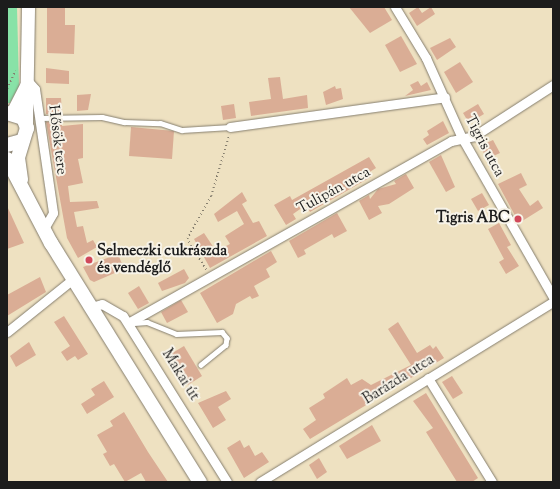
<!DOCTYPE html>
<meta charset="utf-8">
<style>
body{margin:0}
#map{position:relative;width:560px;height:489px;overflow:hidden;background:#eee1c1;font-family:"Sorts Mill Goudy",serif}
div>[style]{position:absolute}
.green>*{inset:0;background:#88e2a7}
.building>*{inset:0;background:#daad95}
.path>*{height:1.5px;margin-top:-0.75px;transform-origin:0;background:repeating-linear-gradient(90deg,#857e6e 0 1px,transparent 0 4px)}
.roads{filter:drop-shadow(0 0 1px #857e6e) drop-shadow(0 0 1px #857e6e)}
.lane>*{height:4.5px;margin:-2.25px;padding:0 2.25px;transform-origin:2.25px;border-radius:2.25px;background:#fff}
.street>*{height:9px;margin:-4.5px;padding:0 4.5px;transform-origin:4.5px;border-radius:4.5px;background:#fff}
.secondary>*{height:13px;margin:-6.5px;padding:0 6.5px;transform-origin:6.5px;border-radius:6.5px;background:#fff}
.primary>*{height:14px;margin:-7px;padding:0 7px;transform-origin:7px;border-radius:7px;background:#fff}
.dots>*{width:11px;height:11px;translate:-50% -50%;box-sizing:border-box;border:2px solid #f7f3e8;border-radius:50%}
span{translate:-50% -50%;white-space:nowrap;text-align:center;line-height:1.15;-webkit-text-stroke:4px #f7f3e8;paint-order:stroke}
.street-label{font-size:15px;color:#1c1c1c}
.poi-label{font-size:15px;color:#1c1c1c;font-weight:700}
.right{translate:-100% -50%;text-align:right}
.left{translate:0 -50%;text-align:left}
.frame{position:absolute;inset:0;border:8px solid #1c1c1c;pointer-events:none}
</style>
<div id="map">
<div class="green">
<div style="clip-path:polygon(7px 7px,17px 7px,19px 86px,10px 103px,7px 103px)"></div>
</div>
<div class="building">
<div style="clip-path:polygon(47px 7px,65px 7px,65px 25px,75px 25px,74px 54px,47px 53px)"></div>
<div style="clip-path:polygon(349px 7px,384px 7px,392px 20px,370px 33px)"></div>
<div style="clip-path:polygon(418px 7px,422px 13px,431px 7px,435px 14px,417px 26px,409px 13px)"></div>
<div style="clip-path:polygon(401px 36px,417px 64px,400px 72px,385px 45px)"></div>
<div style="clip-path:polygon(450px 38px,456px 47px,437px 60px,430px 48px)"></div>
<div style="clip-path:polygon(460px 62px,473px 82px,456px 93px,444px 72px)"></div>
<div style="clip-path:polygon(46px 68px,69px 71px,69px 84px,46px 83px)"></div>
<div style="clip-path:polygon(280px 77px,283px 99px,307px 95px,308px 108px,251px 116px,249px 102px,271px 99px,268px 78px)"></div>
<div style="clip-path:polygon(418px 81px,421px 86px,427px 82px,431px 90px,405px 96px,413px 90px,410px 85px)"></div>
<div style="clip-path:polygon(335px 86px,336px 89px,341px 88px,343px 99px,326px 105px,323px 92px)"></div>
<div style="clip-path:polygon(91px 94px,88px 110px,77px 111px,77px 95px)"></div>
<div style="clip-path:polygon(46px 98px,61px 98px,62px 114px,46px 114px)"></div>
<div style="clip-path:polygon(234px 104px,236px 118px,223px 120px,221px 106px)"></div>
<div style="clip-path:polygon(478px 104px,484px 114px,469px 123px,463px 113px)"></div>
<div style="clip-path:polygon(62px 121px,62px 126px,83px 124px,83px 158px,78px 159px,83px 183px,68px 186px,70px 202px,97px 201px,99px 208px,74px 212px,77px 227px,83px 226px,87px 243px,93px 240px,97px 247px,78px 258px,67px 238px,46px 122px)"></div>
<div style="clip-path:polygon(443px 121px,449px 133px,427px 145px,423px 139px,429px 135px,427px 131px)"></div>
<div style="clip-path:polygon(131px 127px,174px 131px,172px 159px,129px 156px)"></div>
<div style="clip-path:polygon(493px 140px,500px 153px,487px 159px,480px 146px)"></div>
<div style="clip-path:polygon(441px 155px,455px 187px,446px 192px,429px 162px)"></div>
<div style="clip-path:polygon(369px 157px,376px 168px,368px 173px,371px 177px,310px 212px,306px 205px,293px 214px,296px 219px,286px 225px,274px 205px,290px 196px,292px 200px)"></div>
<div style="clip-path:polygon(521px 173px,527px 185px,519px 189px,530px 206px,538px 200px,543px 208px,519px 223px,498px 184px)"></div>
<div style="clip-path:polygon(406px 174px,414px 188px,389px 204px,378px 206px,382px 213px,369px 220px,359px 201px,369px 195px,370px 199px,378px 189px,396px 184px,394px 181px)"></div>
<div style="clip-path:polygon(242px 192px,247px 201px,242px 204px,253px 223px,259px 221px,267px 236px,210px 268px,194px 239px,204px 233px,216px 251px,230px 244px,225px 236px,244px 224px,237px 211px,218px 222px,214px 214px)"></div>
<div style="clip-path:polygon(482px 193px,489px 205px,478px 211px,471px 199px)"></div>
<div style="clip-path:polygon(7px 206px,24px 243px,7px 249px)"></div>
<div style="clip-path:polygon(337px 213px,347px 231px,334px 238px,332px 234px,304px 250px,306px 254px,298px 258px,289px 241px)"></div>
<div style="clip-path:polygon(499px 223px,511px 245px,507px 247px,519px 266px,506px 274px,499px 262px,504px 259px,488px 229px)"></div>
<div style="clip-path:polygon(271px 251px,277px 262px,266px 269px,270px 277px,254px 286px,259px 296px,252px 299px,250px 296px,236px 304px,233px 314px,217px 323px,200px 293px)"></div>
<div style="clip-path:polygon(118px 254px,124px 269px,94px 282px,90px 280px,83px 267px)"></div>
<div style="clip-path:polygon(184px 269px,189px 278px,185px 283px,162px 291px,158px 283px)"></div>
<div style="clip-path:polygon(40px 277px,46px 292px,7px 316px,7px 295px)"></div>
<div style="clip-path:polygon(139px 286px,149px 303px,138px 309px,128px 293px)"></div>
<div style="clip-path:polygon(181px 300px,188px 312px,167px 323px,161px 312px)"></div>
<div style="clip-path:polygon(64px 316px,88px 354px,78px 360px,75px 356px,67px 361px,61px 352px,70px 346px,54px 322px)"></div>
<div style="clip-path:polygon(398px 322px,417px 353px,430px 345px,433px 349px,436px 346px,444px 358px,310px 439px,303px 429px,316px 420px,309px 408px,325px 398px,323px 394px,347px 378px,351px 385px,362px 379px,371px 385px,411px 365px,388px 329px)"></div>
<div style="clip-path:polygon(29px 342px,36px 355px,16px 367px,10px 356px)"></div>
<div style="clip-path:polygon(184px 346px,202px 376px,188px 385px,169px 355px)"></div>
<div style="clip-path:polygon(452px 376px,463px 393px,453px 399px,442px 382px)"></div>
<div style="clip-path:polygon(104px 381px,114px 397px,87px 414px,81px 404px,95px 395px,91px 389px)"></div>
<div style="clip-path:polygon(226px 391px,231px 399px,218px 407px,226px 420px,213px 428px,198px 403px)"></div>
<div style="clip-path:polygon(426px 393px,478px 478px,472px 482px,457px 482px,426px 432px,433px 428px,413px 401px)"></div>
<div style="clip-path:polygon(124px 412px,148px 452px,168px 482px,146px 482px,141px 473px,125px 482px,114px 464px,110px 466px,103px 454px,107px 452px,97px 435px,113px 426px,110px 421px)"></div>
<div style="clip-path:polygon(372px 425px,381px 441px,347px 459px,339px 446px)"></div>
<div style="clip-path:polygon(240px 440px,244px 448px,249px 445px,255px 456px,262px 452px,269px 462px,244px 478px,227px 448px)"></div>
<div style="clip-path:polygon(319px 458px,327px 472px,317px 479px,309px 465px)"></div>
</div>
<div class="path">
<div style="left:7px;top:89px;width:20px;rotate:-66deg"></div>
<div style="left:206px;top:270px;width:36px;rotate:-122deg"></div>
<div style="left:187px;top:239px;width:49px;rotate:-60.8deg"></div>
<div style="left:211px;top:196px;width:64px;rotate:-73.6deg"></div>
</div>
<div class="roads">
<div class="lane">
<div style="left:39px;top:118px;width:63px;rotate:-0.9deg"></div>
<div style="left:102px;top:117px;width:23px;rotate:13deg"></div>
<div style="left:124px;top:122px;width:36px;rotate:2deg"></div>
<div style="left:160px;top:123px;width:23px;rotate:18deg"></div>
<div style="left:182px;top:130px;width:48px;rotate:-3.6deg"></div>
<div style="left:134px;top:323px;width:13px;rotate:-4deg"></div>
<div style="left:147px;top:322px;width:31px;rotate:22deg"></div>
<div style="left:176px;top:334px;width:46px;rotate:-2.5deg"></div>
<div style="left:222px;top:332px;width:8px;rotate:50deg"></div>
<div style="left:227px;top:338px;width:7px;rotate:98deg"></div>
<div style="left:226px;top:345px;width:32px;rotate:141deg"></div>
</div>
<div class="street">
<div style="left:395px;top:7px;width:60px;rotate:58.7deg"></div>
<div style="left:426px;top:58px;width:88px;rotate:65.8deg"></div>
<div style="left:462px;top:138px;width:183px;rotate:60.2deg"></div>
<div style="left:27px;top:80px;width:12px;rotate:48deg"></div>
<div style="left:35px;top:89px;width:125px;rotate:81.7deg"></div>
<div style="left:53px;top:213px;width:20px;rotate:120deg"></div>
<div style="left:230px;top:127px;width:217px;rotate:-7.9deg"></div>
<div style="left:91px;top:307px;width:11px;rotate:-15deg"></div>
<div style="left:102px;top:304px;width:24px;rotate:30deg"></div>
<div style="left:123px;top:316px;width:196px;rotate:57.9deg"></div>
<div style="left:128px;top:323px;width:371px;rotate:-29.4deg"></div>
<div style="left:451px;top:141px;width:24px;rotate:-12deg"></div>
<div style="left:474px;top:136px;width:94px;rotate:-32.8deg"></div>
<div style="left:7px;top:332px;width:85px;rotate:-38.8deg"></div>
<div style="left:428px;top:378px;width:122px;rotate:58.4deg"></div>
<div style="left:260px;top:482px;width:344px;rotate:-31.6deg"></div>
</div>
<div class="secondary">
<div style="left:12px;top:113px;width:31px;rotate:-63deg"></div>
<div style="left:26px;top:123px;width:116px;rotate:-89deg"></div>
</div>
<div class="primary">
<div style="left:7px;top:113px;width:17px;rotate:17deg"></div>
<div style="left:23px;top:118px;width:11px;rotate:68deg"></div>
<div style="left:27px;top:128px;width:31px;rotate:107deg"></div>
<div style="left:18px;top:158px;width:22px;rotate:82deg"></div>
<div style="left:7px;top:145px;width:16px;rotate:-15deg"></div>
<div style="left:7px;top:159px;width:95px;rotate:62.4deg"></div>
<div style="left:51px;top:243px;width:282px;rotate:58.1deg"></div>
</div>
</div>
<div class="dots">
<div style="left:518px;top:219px;background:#d1495b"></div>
<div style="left:89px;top:260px;background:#d1495b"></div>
</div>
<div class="street-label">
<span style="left:57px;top:140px;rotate:83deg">Hősök tere</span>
<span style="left:484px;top:146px;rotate:62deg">Tigris utca</span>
<span style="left:334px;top:191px;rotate:-29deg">Tulipán utca</span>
<span style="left:180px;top:375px;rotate:58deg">Makai út</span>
<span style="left:399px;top:380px;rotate:-32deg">Barázda utca</span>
</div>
<div class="poi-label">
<span class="right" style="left:510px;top:219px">Tigris ABC</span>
<span class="left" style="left:97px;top:260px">Selmeczki cukrászda<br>és vendéglő</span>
</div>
<div class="frame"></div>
</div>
